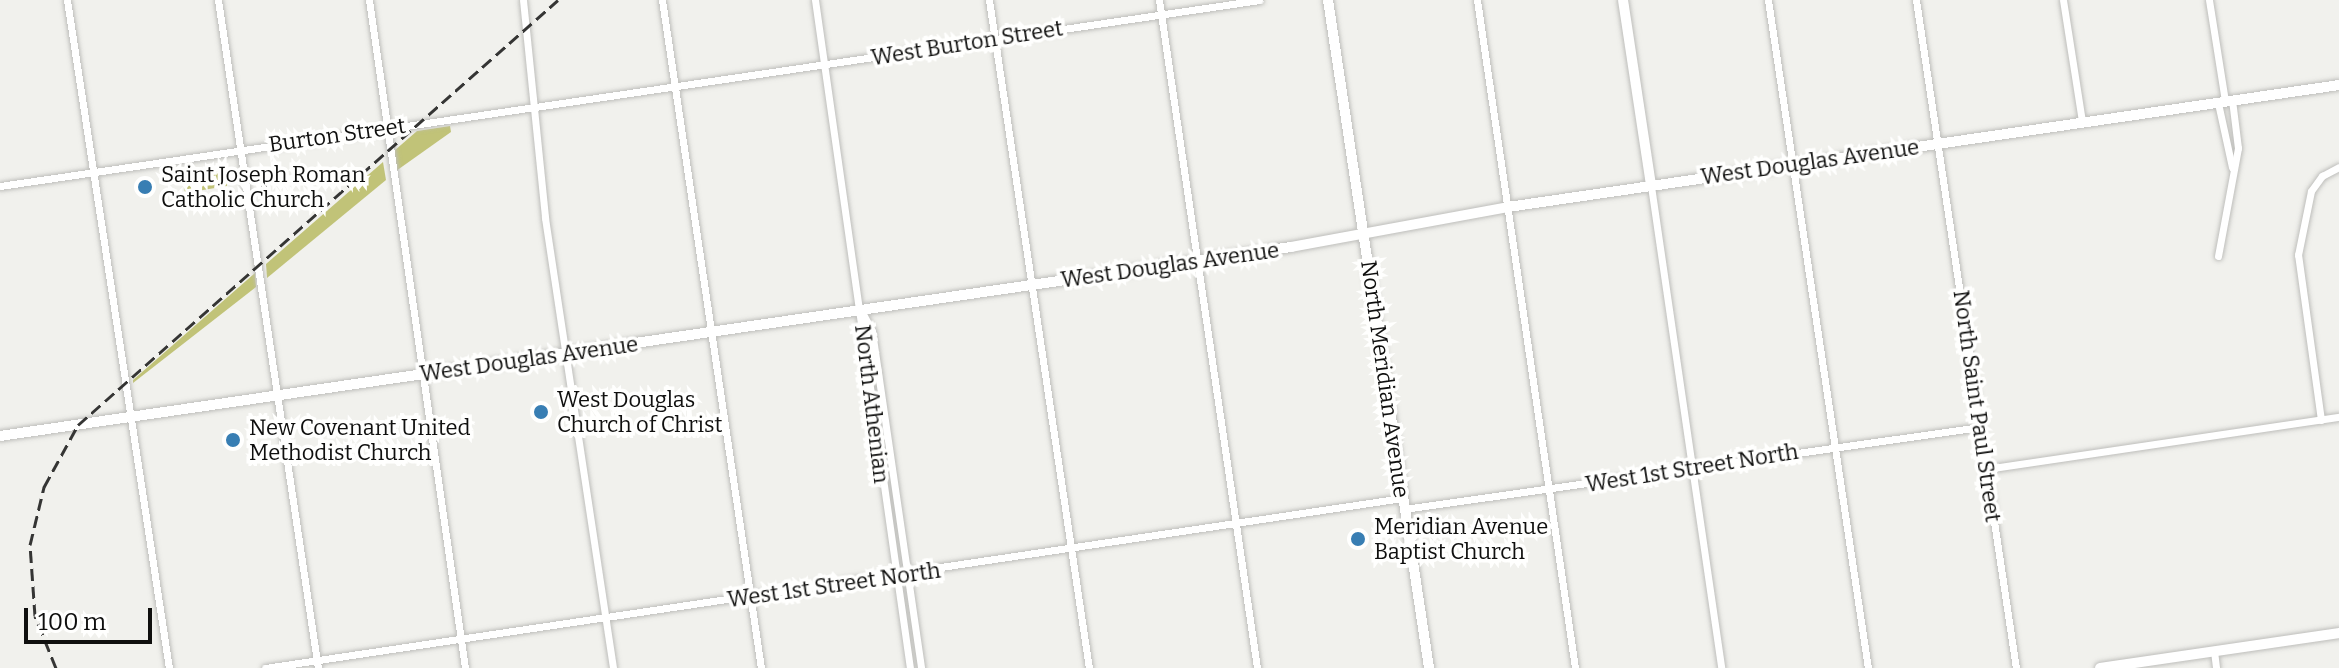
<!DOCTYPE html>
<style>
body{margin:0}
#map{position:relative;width:2339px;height:668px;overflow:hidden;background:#f1f1ed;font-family:Bitter,serif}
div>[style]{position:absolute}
.green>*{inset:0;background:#c1c378}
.roads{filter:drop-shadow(0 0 2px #bebebb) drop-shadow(0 0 2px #bebebb)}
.street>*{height:7px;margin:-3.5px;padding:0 3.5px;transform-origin:3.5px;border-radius:3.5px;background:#fff}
.secondary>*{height:10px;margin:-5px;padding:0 5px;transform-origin:5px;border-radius:5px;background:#fff}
.rail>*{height:3px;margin-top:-1.5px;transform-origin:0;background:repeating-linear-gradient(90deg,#353534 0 12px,transparent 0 18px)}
.dots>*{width:22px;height:22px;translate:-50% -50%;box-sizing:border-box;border:4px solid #fffffe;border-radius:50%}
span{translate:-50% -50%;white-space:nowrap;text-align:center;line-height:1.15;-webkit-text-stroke:7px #fffffe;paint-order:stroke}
.street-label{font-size:22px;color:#0f0f0e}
.poi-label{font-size:22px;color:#0f0f0e}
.left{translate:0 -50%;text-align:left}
.scale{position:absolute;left:24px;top:608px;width:128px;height:36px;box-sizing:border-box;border:4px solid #0f0f0e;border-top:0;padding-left:10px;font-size:24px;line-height:28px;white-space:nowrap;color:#0f0f0e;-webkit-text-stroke:6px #fffffe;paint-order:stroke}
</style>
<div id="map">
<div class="green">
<div style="clip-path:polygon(450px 126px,451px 132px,396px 171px,394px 151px,417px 131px)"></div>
<div style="clip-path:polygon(383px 162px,386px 180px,267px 278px,266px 264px)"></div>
<div style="clip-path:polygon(224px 170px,227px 186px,185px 193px,182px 176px)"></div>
<div style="clip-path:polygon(255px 273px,256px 287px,133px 383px,133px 380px)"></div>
</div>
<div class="roads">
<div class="street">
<div style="left:67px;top:0;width:676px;rotate:81.32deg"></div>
<div style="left:218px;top:0;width:675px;rotate:81.49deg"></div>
<div style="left:369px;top:0;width:675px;rotate:81.82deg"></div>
<div style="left:523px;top:0;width:219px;rotate:84.2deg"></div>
<div style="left:545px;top:218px;width:455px;rotate:81.4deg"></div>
<div style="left:662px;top:0;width:675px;rotate:81.57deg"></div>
<div style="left:815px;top:0;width:675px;rotate:81.91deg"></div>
<div style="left:989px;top:0;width:675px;rotate:81.49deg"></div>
<div style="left:1159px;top:0;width:675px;rotate:81.65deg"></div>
<div style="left:1477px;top:0;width:675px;rotate:81.65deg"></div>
<div style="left:1768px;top:0;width:675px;rotate:81.49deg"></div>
<div style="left:1916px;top:0;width:675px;rotate:81.49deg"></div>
<div style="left:2063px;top:0;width:123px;rotate:81.1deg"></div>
<div style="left:2209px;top:0;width:102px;rotate:81deg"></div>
<div style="left:2218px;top:103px;width:66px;rotate:77.7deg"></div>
<div style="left:0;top:186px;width:1273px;rotate:-8.4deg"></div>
<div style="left:1651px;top:186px;width:487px;rotate:81.7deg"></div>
<div style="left:2218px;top:256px;width:110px;rotate:-79.5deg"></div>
<div style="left:2238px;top:148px;width:48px;rotate:-97.1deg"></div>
<div style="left:862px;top:312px;width:21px;rotate:62deg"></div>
<div style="left:872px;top:331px;width:341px;rotate:81.7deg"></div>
<div style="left:2321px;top:420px;width:167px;rotate:-97.9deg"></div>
<div style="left:2298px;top:255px;width:65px;rotate:-78.5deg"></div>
<div style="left:2311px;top:191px;width:19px;rotate:-54deg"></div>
<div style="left:2322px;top:176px;width:19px;rotate:-28deg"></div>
<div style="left:1986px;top:469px;width:357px;rotate:-8.4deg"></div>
<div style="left:1404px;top:509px;width:582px;rotate:-8.1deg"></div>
<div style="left:2214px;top:651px;width:17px;rotate:83deg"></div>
<div style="left:265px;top:668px;width:1151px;rotate:-8.5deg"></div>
</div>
<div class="secondary">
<div style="left:1328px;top:0;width:676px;rotate:81.4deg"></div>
<div style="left:1623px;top:0;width:188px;rotate:81.4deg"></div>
<div style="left:0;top:436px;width:1305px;rotate:-8.33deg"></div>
<div style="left:1291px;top:247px;width:221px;rotate:-10.4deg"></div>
<div style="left:1508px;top:207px;width:840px;rotate:-8.35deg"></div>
<div style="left:2100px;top:668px;width:242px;rotate:-8.3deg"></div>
</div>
</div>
<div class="rail">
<div style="left:56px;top:668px;width:56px;rotate:-112deg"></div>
<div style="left:35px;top:616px;width:71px;rotate:-94deg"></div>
<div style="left:30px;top:545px;width:60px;rotate:-76.4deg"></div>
<div style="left:44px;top:487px;width:71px;rotate:-61.3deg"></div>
<div style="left:78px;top:425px;width:641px;rotate:-41.52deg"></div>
</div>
<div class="dots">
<div style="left:145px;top:187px;background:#387eb3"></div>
<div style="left:541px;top:412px;background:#387eb3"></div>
<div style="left:233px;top:440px;background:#387eb3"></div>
<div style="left:1358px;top:539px;background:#387eb3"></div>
</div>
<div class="street-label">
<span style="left:967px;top:43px;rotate:-9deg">West Burton Street</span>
<span style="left:337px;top:135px;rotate:-8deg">Burton Street</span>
<span style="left:1810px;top:162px;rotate:-8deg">West Douglas Avenue</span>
<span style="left:1170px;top:265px;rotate:-8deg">West Douglas Avenue</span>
<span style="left:529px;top:359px;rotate:-8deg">West Douglas Avenue</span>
<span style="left:1385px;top:379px;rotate:82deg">North Meridian Avenue</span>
<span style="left:872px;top:404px;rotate:83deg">North Athenian</span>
<span style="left:1977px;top:406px;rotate:82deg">North Saint Paul Street</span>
<span style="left:1692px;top:468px;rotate:-9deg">West 1st Street North</span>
<span style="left:834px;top:585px;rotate:-8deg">West 1st Street North</span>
</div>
<div class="poi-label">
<span class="left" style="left:161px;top:187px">Saint Joseph Roman<br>Catholic Church</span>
<span class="left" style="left:557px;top:412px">West Douglas<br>Church of Christ</span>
<span class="left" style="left:249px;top:440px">New Covenant United<br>Methodist Church</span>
<span class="left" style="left:1374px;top:539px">Meridian Avenue<br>Baptist Church</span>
</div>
<div class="scale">100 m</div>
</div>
